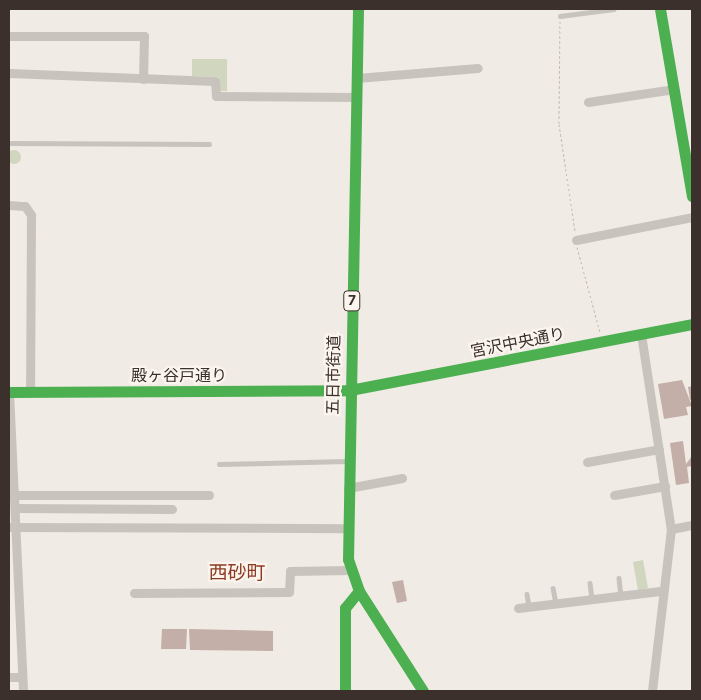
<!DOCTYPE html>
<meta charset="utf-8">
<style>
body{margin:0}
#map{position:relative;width:701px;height:700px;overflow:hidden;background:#f0ebe5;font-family:Karla,"Noto Sans JP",sans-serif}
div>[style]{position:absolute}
.green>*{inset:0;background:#d1d6bf}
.round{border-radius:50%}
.building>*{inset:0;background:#c3afa7}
.path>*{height:1px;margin-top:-0.5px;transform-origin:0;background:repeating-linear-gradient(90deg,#c2bbb6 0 2.5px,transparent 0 5px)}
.lane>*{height:4.5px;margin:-2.25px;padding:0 2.25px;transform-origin:2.25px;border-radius:2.25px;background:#c9c3be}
.street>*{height:9px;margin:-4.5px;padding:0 4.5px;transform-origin:4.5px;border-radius:4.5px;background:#c9c3be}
.fast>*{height:11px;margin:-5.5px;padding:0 5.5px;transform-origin:5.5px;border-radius:5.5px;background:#4caf50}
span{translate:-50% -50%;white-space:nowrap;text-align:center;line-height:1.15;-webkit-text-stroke:4.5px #fbf5ee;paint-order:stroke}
.shield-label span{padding:1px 4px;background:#fbf5ee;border:1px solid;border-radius:4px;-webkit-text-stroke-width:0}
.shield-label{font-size:15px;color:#3b302b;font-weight:700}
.street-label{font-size:16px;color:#3b302b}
.quarter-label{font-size:19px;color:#8c3b22}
.frame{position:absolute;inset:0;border:10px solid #3b302b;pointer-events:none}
</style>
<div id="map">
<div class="green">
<div style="clip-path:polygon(192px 59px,227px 59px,227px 91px,219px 91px,219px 77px,192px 76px)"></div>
<div class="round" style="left:7px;top:150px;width:14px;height:14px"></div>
<div style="clip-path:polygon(643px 560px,648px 588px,638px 590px,633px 562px)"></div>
</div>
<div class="building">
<div style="clip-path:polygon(682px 380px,692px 406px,686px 407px,688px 415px,664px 419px,658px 384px)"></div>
<div style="clip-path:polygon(692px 386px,692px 399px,690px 400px,688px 387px)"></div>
<div style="clip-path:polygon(683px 441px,686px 464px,692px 456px,692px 466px,687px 467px,689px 483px,676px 485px,670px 443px)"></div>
<div style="clip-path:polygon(403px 580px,407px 601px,397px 603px,392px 582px)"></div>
<div style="clip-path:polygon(162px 629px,187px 629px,186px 649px,161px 649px)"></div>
<div style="clip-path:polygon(189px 629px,273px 631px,273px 651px,190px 650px)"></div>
</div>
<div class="path">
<div style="left:560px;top:21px;width:103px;rotate:90.6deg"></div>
<div style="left:559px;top:124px;width:108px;rotate:81.5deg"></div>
<div style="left:577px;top:247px;width:88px;rotate:74.9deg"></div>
</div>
<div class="lane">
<div style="left:560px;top:16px;width:54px;rotate:-7.4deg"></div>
<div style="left:9px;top:143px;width:200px;rotate:0.3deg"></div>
<div style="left:219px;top:464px;width:128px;rotate:-1.3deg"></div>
<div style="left:619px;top:578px;width:18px;rotate:84deg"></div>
<div style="left:590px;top:583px;width:16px;rotate:83deg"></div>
<div style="left:553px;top:588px;width:16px;rotate:79deg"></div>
<div style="left:527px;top:594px;width:13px;rotate:81deg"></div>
</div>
<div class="street">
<div style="left:9px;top:36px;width:135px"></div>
<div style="left:144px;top:36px;width:43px;rotate:91.3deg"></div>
<div style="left:9px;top:73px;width:206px;rotate:2.2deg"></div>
<div style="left:215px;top:81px;width:15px;rotate:86deg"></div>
<div style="left:216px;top:96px;width:140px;rotate:0.4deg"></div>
<div style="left:357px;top:78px;width:121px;rotate:-4.7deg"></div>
<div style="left:588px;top:102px;width:87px;rotate:-8.6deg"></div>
<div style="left:9px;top:205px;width:16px;rotate:4deg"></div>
<div style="left:25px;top:206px;width:11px;rotate:56deg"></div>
<div style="left:31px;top:215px;width:177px;rotate:90.3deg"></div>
<div style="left:576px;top:240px;width:118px;rotate:-11.2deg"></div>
<div style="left:641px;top:334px;width:197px;rotate:81.3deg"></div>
<div style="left:671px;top:529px;width:163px;rotate:96.7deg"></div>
<div style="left:9px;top:392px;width:299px;rotate:87.3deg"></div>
<div style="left:587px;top:462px;width:73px;rotate:-10.2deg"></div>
<div style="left:348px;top:488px;width:55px;rotate:-10.5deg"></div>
<div style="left:15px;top:495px;width:194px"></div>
<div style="left:614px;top:495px;width:52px;rotate:-10deg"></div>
<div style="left:15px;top:508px;width:157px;rotate:0.4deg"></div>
<div style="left:9px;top:527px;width:338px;rotate:0.2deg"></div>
<div style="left:671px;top:529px;width:21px;rotate:-11deg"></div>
<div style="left:134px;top:593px;width:155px;rotate:-0.4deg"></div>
<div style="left:289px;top:592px;width:21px;rotate:-87deg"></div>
<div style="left:290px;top:571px;width:60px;rotate:-1deg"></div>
<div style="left:518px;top:608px;width:143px;rotate:-6.8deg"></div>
<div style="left:9px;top:677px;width:13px"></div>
</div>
<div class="fast">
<div style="left:358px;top:9px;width:550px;rotate:91.04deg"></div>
<div style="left:348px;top:559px;width:34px;rotate:71deg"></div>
<div style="left:359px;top:591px;width:119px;rotate:57.4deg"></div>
<div style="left:660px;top:9px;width:190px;rotate:80.3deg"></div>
<div style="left:9px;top:392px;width:341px;rotate:-0.3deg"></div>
<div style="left:350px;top:390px;width:348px;rotate:-10.9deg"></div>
<div style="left:345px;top:691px;width:83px;rotate:-90deg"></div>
<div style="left:345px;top:608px;width:22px;rotate:-51deg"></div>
</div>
<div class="shield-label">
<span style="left:352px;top:301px">7</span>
</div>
<div class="street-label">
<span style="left:518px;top:343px;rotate:-11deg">宮沢中央通り</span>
<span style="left:334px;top:375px;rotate:-89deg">五日市街道</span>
<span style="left:179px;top:376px">殿ヶ谷戸通り</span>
</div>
<div class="quarter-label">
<span style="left:237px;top:574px">西砂町</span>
</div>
<div class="frame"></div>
</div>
